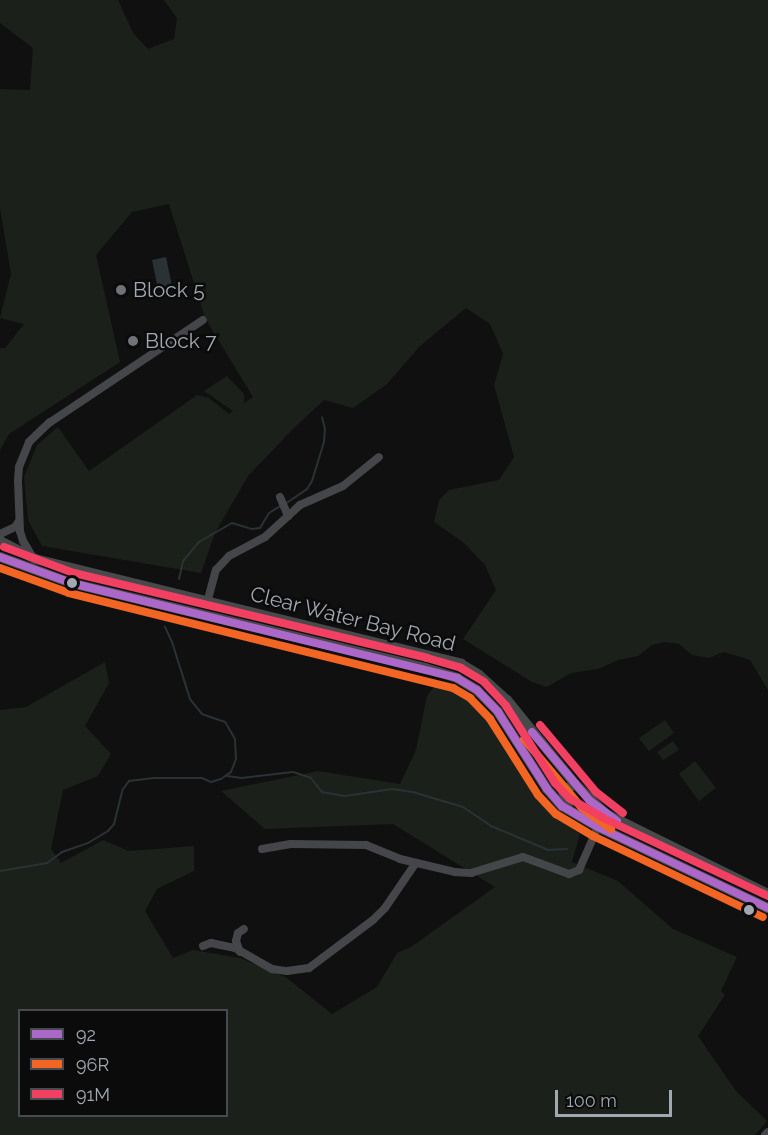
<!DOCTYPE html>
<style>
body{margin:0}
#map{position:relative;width:768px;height:1135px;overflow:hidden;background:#101011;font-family:Raleway,sans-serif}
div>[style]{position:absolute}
.green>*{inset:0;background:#1b201b}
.water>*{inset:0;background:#2a3236}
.stream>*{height:2px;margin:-1px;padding:0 1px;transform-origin:1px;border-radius:1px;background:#2a3236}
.minor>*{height:8px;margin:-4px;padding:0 4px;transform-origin:4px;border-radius:4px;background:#444649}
.major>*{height:10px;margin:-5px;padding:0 5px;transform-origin:5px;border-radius:5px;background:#47494b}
.bus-1>*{height:8px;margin:-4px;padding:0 4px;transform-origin:4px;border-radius:4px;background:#ac68c9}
.bus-2>*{height:8px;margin:-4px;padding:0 4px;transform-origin:4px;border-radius:4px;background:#f26522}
.bus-3>*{height:8px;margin:-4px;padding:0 4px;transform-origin:4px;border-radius:4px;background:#f24062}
.dots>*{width:16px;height:16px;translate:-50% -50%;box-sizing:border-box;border:3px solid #0b0b0c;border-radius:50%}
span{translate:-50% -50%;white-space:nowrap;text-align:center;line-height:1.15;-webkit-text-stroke:5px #0b0b0c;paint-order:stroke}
.poi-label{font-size:21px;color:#a2a8b0}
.left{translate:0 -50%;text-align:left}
.street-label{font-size:21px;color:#a2a8b0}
.legend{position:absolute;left:18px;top:1009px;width:210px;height:108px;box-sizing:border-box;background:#0b0b0c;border:2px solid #474a4e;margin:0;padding:8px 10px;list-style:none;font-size:18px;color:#a2a8b0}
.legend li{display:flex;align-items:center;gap:12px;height:30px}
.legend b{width:30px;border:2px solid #474a4e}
.scale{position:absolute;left:555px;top:1090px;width:117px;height:27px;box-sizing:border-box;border:3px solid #a2a8b0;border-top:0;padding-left:8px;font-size:18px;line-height:21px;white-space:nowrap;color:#a2a8b0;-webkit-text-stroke:4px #0b0b0c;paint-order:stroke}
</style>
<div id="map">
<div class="green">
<div style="clip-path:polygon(0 0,118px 0,133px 33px,148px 49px,174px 39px,177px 18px,164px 0,768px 0,768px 690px,750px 660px,724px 652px,709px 658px,692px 655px,679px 644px,665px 642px,652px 645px,638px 656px,618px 660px,598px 669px,571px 673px,547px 687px,532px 682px,463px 639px,496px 590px,485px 565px,464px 543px,434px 522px,439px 500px,449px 490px,499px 480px,514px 457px,494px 385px,503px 354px,490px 324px,466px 308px,420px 346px,387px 384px,353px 408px,324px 400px,293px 429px,248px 476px,215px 533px,201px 573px,42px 546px,28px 520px,24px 477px,37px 445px,58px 427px,89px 471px,197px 395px,209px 398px,229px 414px,233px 411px,204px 391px,227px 376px,244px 394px,244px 403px,253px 397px,205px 318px,169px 204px,132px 212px,96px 255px,120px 362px,9px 434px,0 450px,0 348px,5px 348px,24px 324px,0 318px,11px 274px,0 208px,0 89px,30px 90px,33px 48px,0 23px)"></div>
<div style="clip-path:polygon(evenodd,105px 662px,109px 683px,85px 726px,111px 754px,98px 776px,63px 790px,51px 849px,61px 863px,103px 840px,129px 851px,194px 846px,194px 871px,157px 889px,145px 911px,173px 958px,193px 950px,240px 958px,287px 978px,332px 1014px,377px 987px,397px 953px,411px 947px,495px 887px,393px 824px,265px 829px,221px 791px,318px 771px,400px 784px,416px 750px,427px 696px,437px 683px,474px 703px,491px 724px,545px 808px,580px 834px,572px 862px,618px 881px,673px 929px,737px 957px,721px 991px,725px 995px,698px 1036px,736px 1091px,767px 1121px,755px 1135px,0 1135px,0 710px,26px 707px,105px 662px,20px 1010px,226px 1010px,226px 1116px,20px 1116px,20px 1010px)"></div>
<div style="clip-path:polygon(665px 720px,674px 733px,649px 751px,639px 738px)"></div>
<div style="clip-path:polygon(673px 741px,679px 750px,663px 760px,657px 752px)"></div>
<div style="clip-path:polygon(695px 761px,716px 788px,699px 801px,679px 774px)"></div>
</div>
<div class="water">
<div style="clip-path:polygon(166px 257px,172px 286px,158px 289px,152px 260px)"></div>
</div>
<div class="stream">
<div style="left:285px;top:504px;width:27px;rotate:-34deg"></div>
<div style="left:307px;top:489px;width:9px;rotate:-58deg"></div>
<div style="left:312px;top:481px;width:41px;rotate:-72.9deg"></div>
<div style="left:324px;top:442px;width:13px;rotate:-86deg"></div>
<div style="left:325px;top:429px;width:12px;rotate:-104deg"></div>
<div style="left:179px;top:579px;width:18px;rotate:-77deg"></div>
<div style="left:183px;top:561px;width:25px;rotate:-50deg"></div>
<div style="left:199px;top:542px;width:38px;rotate:-30deg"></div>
<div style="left:232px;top:523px;width:21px;rotate:17deg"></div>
<div style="left:252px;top:529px;width:8px;rotate:-7deg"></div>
<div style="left:260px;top:528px;width:17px;rotate:-59deg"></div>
<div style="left:269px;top:513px;width:13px;rotate:-32deg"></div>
<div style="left:227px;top:776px;width:15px;rotate:8deg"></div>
<div style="left:242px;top:778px;width:51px;rotate:-6.7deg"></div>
<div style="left:293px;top:772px;width:19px;rotate:18deg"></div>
<div style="left:311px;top:778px;width:18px;rotate:52deg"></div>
<div style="left:322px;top:792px;width:23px;rotate:10deg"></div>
<div style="left:345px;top:796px;width:48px;rotate:-8.5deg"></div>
<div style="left:392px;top:789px;width:21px;rotate:8deg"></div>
<div style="left:413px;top:792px;width:52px;rotate:16.7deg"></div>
<div style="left:463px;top:807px;width:34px;rotate:34deg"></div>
<div style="left:491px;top:826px;width:62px;rotate:22.8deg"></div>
<div style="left:548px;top:850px;width:19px;rotate:-3deg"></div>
<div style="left:0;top:871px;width:48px;rotate:-9.7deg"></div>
<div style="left:47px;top:863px;width:19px;rotate:-36deg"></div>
<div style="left:62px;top:852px;width:28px;rotate:-19deg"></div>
<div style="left:88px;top:843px;width:23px;rotate:-31deg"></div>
<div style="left:108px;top:831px;width:9px;rotate:-49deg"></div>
<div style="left:114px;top:824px;width:36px;rotate:-76deg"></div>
<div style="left:123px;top:789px;width:10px;rotate:-53deg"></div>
<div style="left:129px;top:781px;width:25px;rotate:-7deg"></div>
<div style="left:154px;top:778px;width:48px"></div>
<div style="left:202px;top:778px;width:10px;rotate:24deg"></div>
<div style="left:211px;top:782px;width:10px;rotate:-17deg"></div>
<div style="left:221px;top:779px;width:12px;rotate:-35deg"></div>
<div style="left:231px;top:772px;width:14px;rotate:-69deg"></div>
<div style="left:236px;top:759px;width:20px;rotate:-93deg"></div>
<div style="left:235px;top:739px;width:20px;rotate:-120deg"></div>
<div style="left:225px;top:722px;width:24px;rotate:-161deg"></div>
<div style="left:202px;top:714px;width:19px;rotate:-129deg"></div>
<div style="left:190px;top:699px;width:60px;rotate:-107.5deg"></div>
<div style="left:172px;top:642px;width:17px;rotate:-115deg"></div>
</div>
<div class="minor">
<div style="left:280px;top:497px;width:21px;rotate:67deg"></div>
<div style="left:0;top:534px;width:17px;rotate:-25deg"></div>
<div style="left:15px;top:527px;width:7px;rotate:-56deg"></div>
<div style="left:32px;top:556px;width:17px;rotate:-121deg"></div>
<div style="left:23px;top:541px;width:10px;rotate:-107deg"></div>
<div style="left:20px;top:531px;width:50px;rotate:-92.3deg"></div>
<div style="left:18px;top:481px;width:14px;rotate:-86deg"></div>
<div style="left:19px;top:467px;width:27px;rotate:-68deg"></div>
<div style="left:29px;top:442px;width:28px;rotate:-44deg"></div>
<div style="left:49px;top:423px;width:185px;rotate:-33.8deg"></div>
<div style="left:207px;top:603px;width:34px;rotate:-75deg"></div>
<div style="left:216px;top:570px;width:19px;rotate:-47deg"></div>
<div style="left:229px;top:556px;width:41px;rotate:-27.8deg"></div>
<div style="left:265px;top:537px;width:47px;rotate:-42.4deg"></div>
<div style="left:300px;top:505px;width:47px;rotate:-23.8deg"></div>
<div style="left:343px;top:486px;width:46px;rotate:-38.9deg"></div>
<div style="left:262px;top:849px;width:29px;rotate:-10deg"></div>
<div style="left:291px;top:844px;width:75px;rotate:0.8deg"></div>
<div style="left:366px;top:845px;width:37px;rotate:22deg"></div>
<div style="left:400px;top:859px;width:57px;rotate:13.3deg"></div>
<div style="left:455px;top:872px;width:16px;rotate:4deg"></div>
<div style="left:471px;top:873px;width:54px;rotate:-17.1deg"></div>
<div style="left:523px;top:857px;width:49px;rotate:20.3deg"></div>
<div style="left:569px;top:874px;width:11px;rotate:-22deg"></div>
<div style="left:579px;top:870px;width:47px;rotate:-66.2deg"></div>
<div style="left:203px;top:946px;width:9px;rotate:-21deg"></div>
<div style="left:211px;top:943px;width:25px;rotate:12deg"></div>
<div style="left:235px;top:948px;width:43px;rotate:29.6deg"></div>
<div style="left:272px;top:969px;width:15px;rotate:8deg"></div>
<div style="left:287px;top:971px;width:22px;rotate:-8deg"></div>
<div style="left:309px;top:968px;width:80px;rotate:-36.9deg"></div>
<div style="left:373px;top:920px;width:17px;rotate:-45deg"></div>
<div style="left:385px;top:908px;width:53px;rotate:-55.7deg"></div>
<div style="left:240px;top:952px;width:12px;rotate:-110deg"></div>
<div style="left:236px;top:941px;width:8px;rotate:-76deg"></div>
<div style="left:238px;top:933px;width:7px;rotate:-34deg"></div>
<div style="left:765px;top:1135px;width:4px;rotate:-45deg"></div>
</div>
<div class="major">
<div style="left:0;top:541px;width:39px;rotate:27deg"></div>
<div style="left:35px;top:559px;width:439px;rotate:13.8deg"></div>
<div style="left:461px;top:664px;width:21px;rotate:31deg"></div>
<div style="left:479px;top:675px;width:38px;rotate:42deg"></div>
<div style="left:507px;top:700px;width:108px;rotate:51deg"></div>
<div style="left:575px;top:784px;width:43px;rotate:44.1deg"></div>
<div style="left:606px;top:814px;width:181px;rotate:26.3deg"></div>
<div style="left:0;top:557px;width:76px;rotate:20.1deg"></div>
<div style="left:71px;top:583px;width:364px;rotate:13.5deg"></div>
<div style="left:425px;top:668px;width:34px;rotate:17deg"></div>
<div style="left:457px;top:678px;width:23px;rotate:31deg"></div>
<div style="left:477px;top:690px;width:30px;rotate:46deg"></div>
<div style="left:498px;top:712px;width:91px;rotate:57.5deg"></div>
<div style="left:547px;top:789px;width:23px;rotate:49deg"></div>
<div style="left:562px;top:806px;width:42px;rotate:30.3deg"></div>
<div style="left:598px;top:827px;width:188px;rotate:25.5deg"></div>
<div style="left:568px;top:808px;width:18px;rotate:-106deg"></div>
<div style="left:563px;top:791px;width:14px;rotate:-30deg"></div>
</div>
<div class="bus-1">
<div style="left:0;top:557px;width:76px;rotate:20.1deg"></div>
<div style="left:71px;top:583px;width:398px;rotate:13.8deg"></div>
<div style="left:457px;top:678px;width:23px;rotate:31deg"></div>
<div style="left:477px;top:690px;width:30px;rotate:46deg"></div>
<div style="left:498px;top:712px;width:91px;rotate:57.5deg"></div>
<div style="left:547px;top:789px;width:23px;rotate:49deg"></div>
<div style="left:562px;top:806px;width:42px;rotate:30.3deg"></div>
<div style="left:598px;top:827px;width:188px;rotate:25.5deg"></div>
<div style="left:532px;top:732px;width:89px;rotate:50deg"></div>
<div style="left:589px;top:800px;width:35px;rotate:37deg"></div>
</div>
<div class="bus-2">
<div style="left:0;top:568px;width:73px;rotate:19.9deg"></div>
<div style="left:69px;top:593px;width:396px;rotate:13.9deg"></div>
<div style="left:453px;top:688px;width:20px;rotate:30deg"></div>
<div style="left:470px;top:698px;width:29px;rotate:46deg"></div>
<div style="left:490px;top:719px;width:90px;rotate:57.7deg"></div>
<div style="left:538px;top:795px;width:26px;rotate:47deg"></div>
<div style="left:556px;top:814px;width:43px;rotate:30.7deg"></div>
<div style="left:593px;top:836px;width:188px;rotate:25.5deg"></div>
<div style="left:524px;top:739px;width:90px;rotate:50deg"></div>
<div style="left:582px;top:808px;width:36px;rotate:36deg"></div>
</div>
<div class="bus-3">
<div style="left:4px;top:547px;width:75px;rotate:20.4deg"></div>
<div style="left:74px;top:573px;width:363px;rotate:13.5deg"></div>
<div style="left:427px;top:658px;width:35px;rotate:16deg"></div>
<div style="left:461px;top:668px;width:27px;rotate:31deg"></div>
<div style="left:484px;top:682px;width:33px;rotate:47deg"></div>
<div style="left:506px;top:706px;width:91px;rotate:57.5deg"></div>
<div style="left:555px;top:783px;width:21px;rotate:47deg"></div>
<div style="left:569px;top:798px;width:39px;rotate:30deg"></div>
<div style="left:603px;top:818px;width:183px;rotate:25.3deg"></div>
<div style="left:540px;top:725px;width:87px;rotate:50.1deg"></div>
<div style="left:596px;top:792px;width:34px;rotate:38deg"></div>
</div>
<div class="dots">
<div style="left:121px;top:290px;background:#6f7378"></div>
<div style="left:133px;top:341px;background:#6f7378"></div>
<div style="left:72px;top:583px;background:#a2a8b0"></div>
<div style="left:749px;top:910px;background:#a2a8b0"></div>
</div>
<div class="poi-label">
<span class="left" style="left:133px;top:290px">Block 5</span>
<span class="left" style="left:145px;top:341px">Block 7</span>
</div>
<div class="street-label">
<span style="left:353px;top:619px;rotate:14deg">Clear Water Bay Road</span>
</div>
<ul class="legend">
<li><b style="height:8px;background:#ac68c9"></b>92</li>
<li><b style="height:8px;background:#f26522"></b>96R</li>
<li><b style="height:8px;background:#f24062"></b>91M</li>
</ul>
<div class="scale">100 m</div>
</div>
